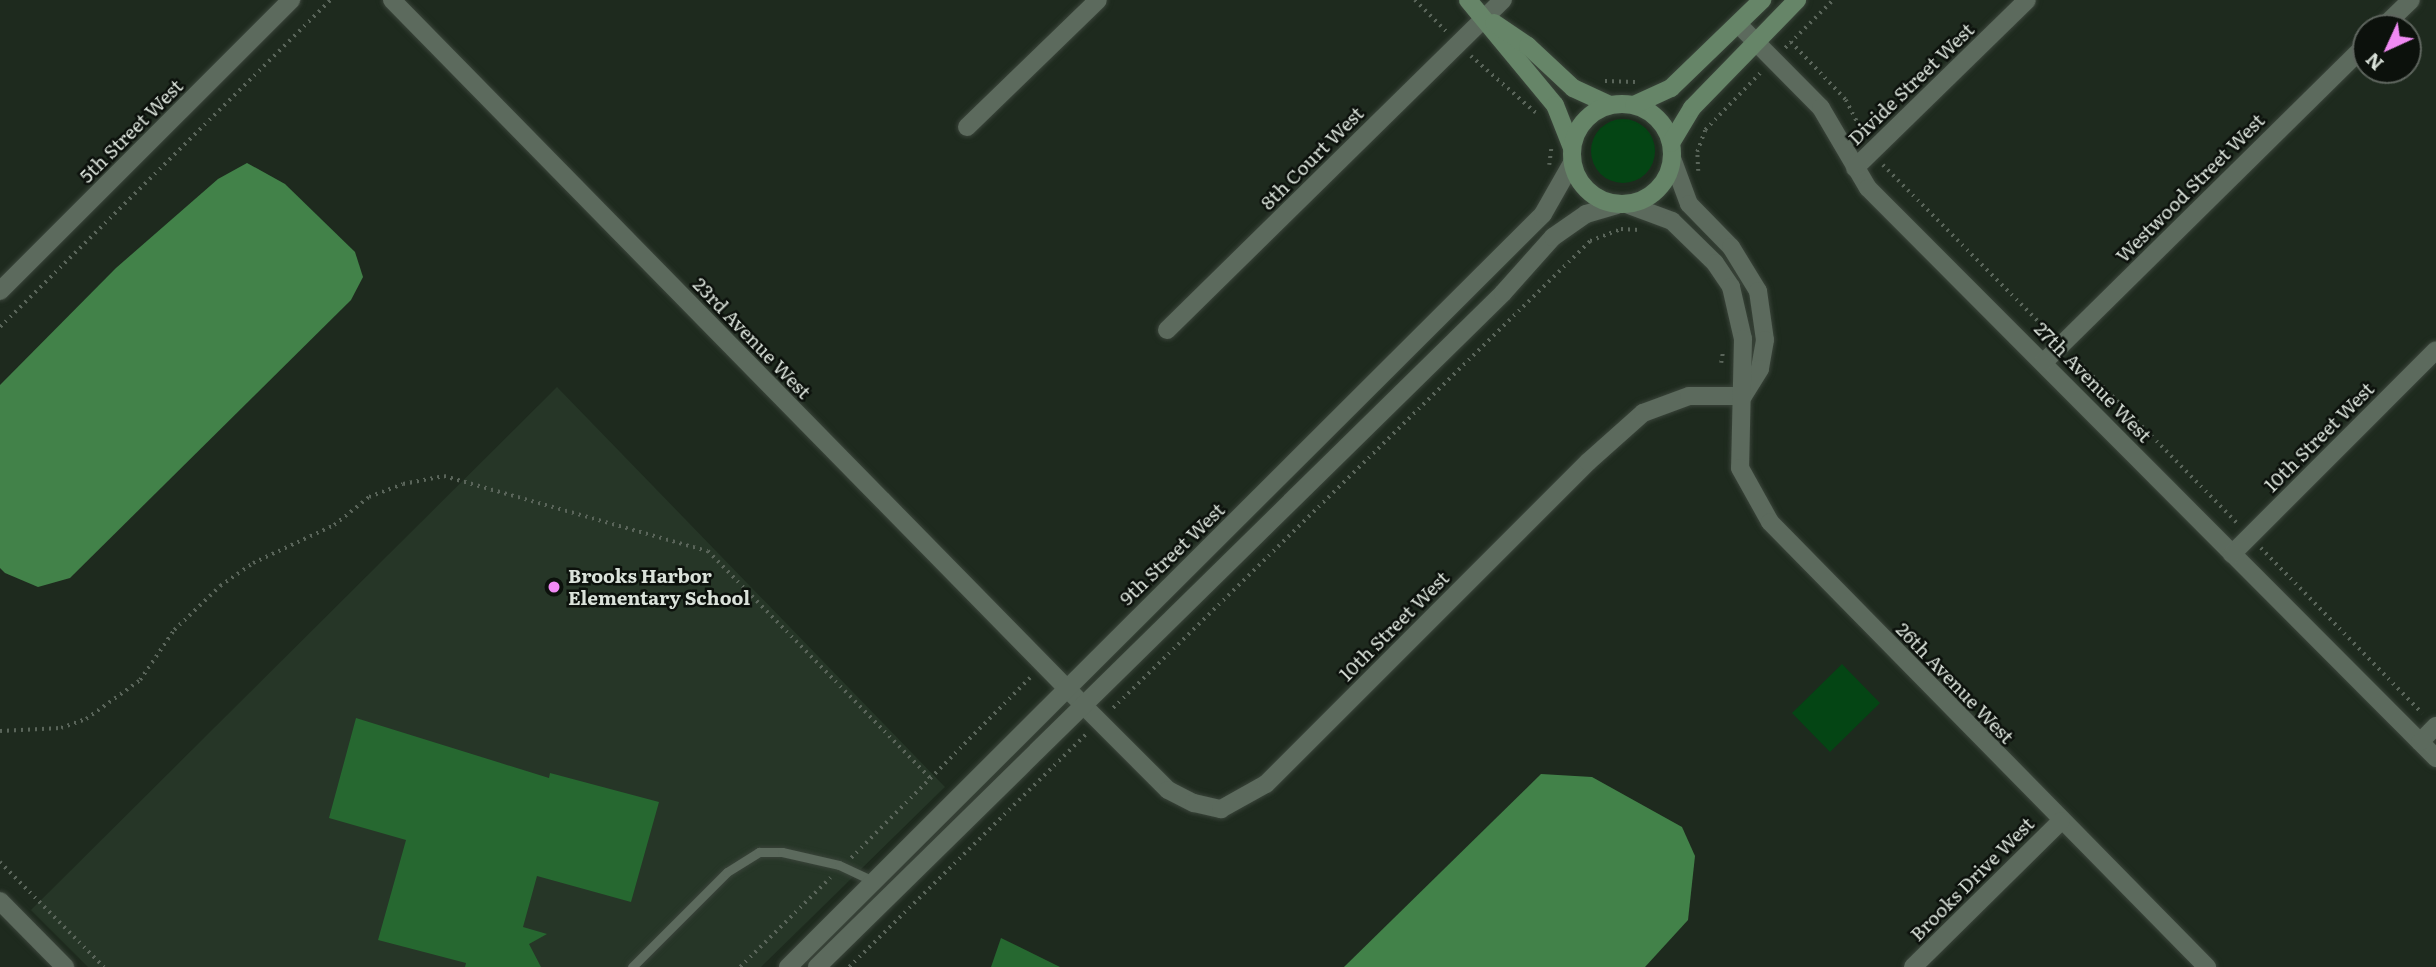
<!DOCTYPE html>
<style>
body{margin:0}
#map{position:relative;width:2436px;height:967px;overflow:hidden;background:#1e2a1e;font-family:Literata,serif}
div>[style]{position:absolute}
.built>*{inset:0;background:#263627}
.green>*{inset:0;background:#044514}
.round{border-radius:50%}
.water>*{inset:0;background:#428249}
.building>*{inset:0;background:#266830}
.path>*{height:3.5px;margin-top:-1.75px;transform-origin:0;background:repeating-linear-gradient(90deg,#5a655a 0 2px,transparent 0 7px)}
.roads{filter:drop-shadow(0 0 2px #3a443a) drop-shadow(0 0 2px #3a443a)}
.lane>*{height:9px;margin:-4.5px;padding:0 4.5px;transform-origin:4.5px;border-radius:4.5px;background:#5c6a5d}
.street>*{height:18px;margin:-9px;padding:0 9px;transform-origin:9px;border-radius:9px;background:#5c6a5d}
.secondary>*{height:18px;margin:-9px;padding:0 9px;transform-origin:9px;border-radius:9px;background:#668568}
.secondary>.ring{margin:-9px;padding:0;box-sizing:content-box;background:none;border:18px solid #668568;border-radius:50%}
.dots>*{width:19px;height:19px;translate:-50% -50%;box-sizing:border-box;border:4px solid #0c110c;border-radius:50%}
span{translate:-50% -50%;white-space:nowrap;text-align:center;line-height:1.15;-webkit-text-stroke:5px #0c110c;paint-order:stroke}
.street-label{font-size:19px;color:#dae2da}
.poi-label{font-size:19px;color:#dae2da;font-weight:700}
.left{translate:0 -50%;text-align:left}
.north{position:absolute;left:2352px;top:14px;width:70px;height:70px;box-sizing:border-box;background:#0c110c;border:2px solid #5e655e;border-radius:50%;rotate:225deg;font-size:19px;font-weight:700;line-height:28px;text-align:center;color:#dae2da}
.north::after{content:'';display:block;margin:auto;width:24px;height:32px;background:#f18af4;clip-path:polygon(50% 0,100% 100%,50% 72%,0 100%)}
</style>
<div id="map">
<div class="built">
<div style="clip-path:polygon(557px 387px,945px 787px,761px 967px,88px 967px,31px 910px)"></div>
</div>
<div class="green">
<div class="round" style="left:1591px;top:119px;width:64px;height:64px"></div>
<div style="clip-path:polygon(1842px 664px,1880px 703px,1830px 752px,1792px 713px)"></div>
</div>
<div class="water">
<div style="clip-path:polygon(247px 163px,285px 184px,355px 252px,363px 277px,351px 300px,70px 578px,38px 587px,5px 573px,0 568px,0 385px,116px 268px,218px 179px)"></div>
<div style="clip-path:polygon(1541px 774px,1592px 777px,1682px 827px,1695px 856px,1688px 920px,1645px 967px,1344px 967px)"></div>
</div>
<div class="building">
<div style="clip-path:polygon(356px 718px,549px 778px,550px 773px,659px 802px,631px 902px,537px 876px,523px 927px,547px 934px,529px 944px,541px 967px,465px 967px,466px 963px,378px 940px,406px 840px,329px 818px)"></div>
<div style="clip-path:polygon(1001px 938px,1060px 967px,991px 967px)"></div>
</div>
<div class="path">
<div style="left:1415px;top:0;width:44px;rotate:45deg"></div>
<div style="left:1791px;top:42px;width:80px;rotate:46.5deg"></div>
<div style="left:1846px;top:100px;width:39px;rotate:63deg"></div>
<div style="left:1785px;top:48px;width:68px;rotate:-45deg"></div>
<div style="left:1471px;top:56px;width:86px;rotate:41.2deg"></div>
<div style="left:1605px;top:81px;width:30px;rotate:2deg"></div>
<div style="left:1549px;top:165px;width:17px;rotate:-83deg"></div>
<div style="left:1883px;top:165px;width:237px;rotate:45.2deg"></div>
<div style="left:1698px;top:171px;width:19px;rotate:-93deg"></div>
<div style="left:1697px;top:152px;width:23px;rotate:-70deg"></div>
<div style="left:1705px;top:130px;width:79px;rotate:-46deg"></div>
<div style="left:0;top:327px;width:465px;rotate:-44.7deg"></div>
<div style="left:2073px;top:356px;width:234px;rotate:45.5deg"></div>
<div style="left:1721px;top:363px;width:12px;rotate:-81deg"></div>
<div style="left:2261px;top:548px;width:231px;rotate:45.7deg"></div>
<div style="left:1113px;top:708px;width:668px;rotate:-44.39deg"></div>
<div style="left:1590px;top:241px;width:33px;rotate:-21deg"></div>
<div style="left:1621px;top:229px;width:19px;rotate:3deg"></div>
<div style="left:0;top:731px;width:61px;rotate:-2.8deg"></div>
<div style="left:61px;top:728px;width:27px;rotate:-20deg"></div>
<div style="left:86px;top:719px;width:67px;rotate:-35.8deg"></div>
<div style="left:140px;top:680px;width:60px;rotate:-55.8deg"></div>
<div style="left:174px;top:630px;width:64px;rotate:-43.7deg"></div>
<div style="left:220px;top:586px;width:40px;rotate:-34.9deg"></div>
<div style="left:253px;top:563px;width:89px;rotate:-25.1deg"></div>
<div style="left:334px;top:525px;width:45px;rotate:-38.7deg"></div>
<div style="left:369px;top:497px;width:36px;rotate:-21deg"></div>
<div style="left:403px;top:484px;width:42px;rotate:-11deg"></div>
<div style="left:444px;top:476px;width:274px;rotate:15.9deg"></div>
<div style="left:708px;top:551px;width:319px;rotate:45.6deg"></div>
<div style="left:851px;top:858px;width:254px;rotate:-45.2deg"></div>
<div style="left:0;top:862px;width:148px;rotate:45.3deg"></div>
<div style="left:740px;top:967px;width:127px;rotate:-44.7deg"></div>
<div style="left:849px;top:967px;width:334px;rotate:-44.5deg"></div>
</div>
<div class="roads">
<div class="lane">
<div style="left:632px;top:967px;width:134px;rotate:-45deg"></div>
<div style="left:727px;top:872px;width:38px;rotate:-32deg"></div>
<div style="left:759px;top:852px;width:23px"></div>
<div style="left:782px;top:852px;width:58px;rotate:12.8deg"></div>
<div style="left:839px;top:865px;width:38px;rotate:25deg"></div>
</div>
<div class="street">
<div style="left:392px;top:0;width:987px;rotate:45.57deg"></div>
<div style="left:1083px;top:705px;width:120px;rotate:45deg"></div>
<div style="left:1168px;top:790px;width:29px;rotate:27deg"></div>
<div style="left:1194px;top:803px;width:28px;rotate:13deg"></div>
<div style="left:1221px;top:809px;width:51px;rotate:-29.1deg"></div>
<div style="left:1266px;top:784px;width:455px;rotate:-45deg"></div>
<div style="left:1588px;top:462px;width:74px;rotate:-41.7deg"></div>
<div style="left:1643px;top:413px;width:49px;rotate:-20.3deg"></div>
<div style="left:1689px;top:396px;width:54px"></div>
<div style="left:1738px;top:24px;width:118px;rotate:45.3deg"></div>
<div style="left:1821px;top:108px;width:93px;rotate:59.6deg"></div>
<div style="left:1868px;top:188px;width:805px;rotate:45.1deg"></div>
<div style="left:2382px;top:28px;width:40px;rotate:-44deg"></div>
<div style="left:967px;top:127px;width:182px;rotate:-44.1deg"></div>
<div style="left:1673px;top:161px;width:46px;rotate:69.6deg"></div>
<div style="left:1689px;top:204px;width:60px;rotate:45.7deg"></div>
<div style="left:1731px;top:247px;width:52px;rotate:58.5deg"></div>
<div style="left:1758px;top:291px;width:49px;rotate:81.9deg"></div>
<div style="left:1765px;top:340px;width:29px;rotate:100deg"></div>
<div style="left:1760px;top:369px;width:32px;rotate:122deg"></div>
<div style="left:1855px;top:168px;width:240px;rotate:-44.3deg"></div>
<div style="left:1629px;top:205px;width:46px;rotate:20.4deg"></div>
<div style="left:1672px;top:221px;width:60px;rotate:44.3deg"></div>
<div style="left:1715px;top:263px;width:29px;rotate:56deg"></div>
<div style="left:1731px;top:287px;width:53px;rotate:77deg"></div>
<div style="left:1743px;top:339px;width:129px;rotate:91.3deg"></div>
<div style="left:1740px;top:468px;width:62px;rotate:60.9deg"></div>
<div style="left:1770px;top:522px;width:624px;rotate:45.52deg"></div>
<div style="left:0;top:291px;width:412px;rotate:-45deg"></div>
<div style="left:1167px;top:330px;width:471px;rotate:-44.5deg"></div>
<div style="left:2044px;top:362px;width:453px;rotate:-44.6deg"></div>
<div style="left:2232px;top:554px;width:288px;rotate:-45deg"></div>
<div style="left:2420px;top:742px;width:23px;rotate:-45deg"></div>
<div style="left:0;top:901px;width:93px;rotate:45.4deg"></div>
<div style="left:788px;top:967px;width:1066px;rotate:-44.92deg"></div>
<div style="left:1543px;top:214px;width:59px;rotate:-60.4deg"></div>
<div style="left:817px;top:967px;width:962px;rotate:-44.49deg"></div>
<div style="left:1503px;top:293px;width:75px;rotate:-48.2deg"></div>
<div style="left:1553px;top:237px;width:40px;rotate:-34.9deg"></div>
<div style="left:1586px;top:214px;width:32px;rotate:-16deg"></div>
<div style="left:1913px;top:967px;width:208px;rotate:-44.6deg"></div>
</div>
<div class="secondary">
<div style="left:1468px;top:0;width:136px;rotate:50.4deg"></div>
<div style="left:1555px;top:105px;width:46px;rotate:68.4deg"></div>
<div style="left:1494px;top:23px;width:41px;rotate:34.1deg"></div>
<div style="left:1528px;top:46px;width:62px;rotate:43deg"></div>
<div style="left:1573px;top:88px;width:41px;rotate:24.7deg"></div>
<div class="ring" style="left:1572px;top:104px;width:82px;height:82px"></div>
<div style="left:1634px;top:105px;width:41px;rotate:-24.7deg"></div>
<div style="left:1671px;top:88px;width:127px;rotate:-44deg"></div>
<div style="left:1671px;top:143px;width:41px;rotate:-59deg"></div>
<div style="left:1692px;top:108px;width:151px;rotate:-45.8deg"></div>
</div>
</div>
<div class="dots">
<div style="left:554px;top:587px;background:#f18af4"></div>
</div>
<div class="street-label">
<span style="left:1911px;top:84px;rotate:-44deg">Divide Street West</span>
<span style="left:131px;top:131px;rotate:-45deg">5th Street West</span>
<span style="left:1312px;top:158px;rotate:-45deg">8th Court West</span>
<span style="left:2190px;top:188px;rotate:-45deg">Westwood Street West</span>
<span style="left:752px;top:338px;rotate:46deg">23rd Avenue West</span>
<span style="left:2093px;top:382px;rotate:46deg">27th Avenue West</span>
<span style="left:2319px;top:437px;rotate:-45deg">10th Street West</span>
<span style="left:1172px;top:554px;rotate:-44deg">9th Street West</span>
<span style="left:1394px;top:626px;rotate:-45deg">10th Street West</span>
<span style="left:1955px;top:683px;rotate:46deg">26th Avenue West</span>
<span style="left:1972px;top:879px;rotate:-45deg">Brooks Drive West</span>
</div>
<div class="poi-label">
<span class="left" style="left:568px;top:587px">Brooks Harbor<br>Elementary School</span>
</div>
<div class="north">N</div>
</div>
